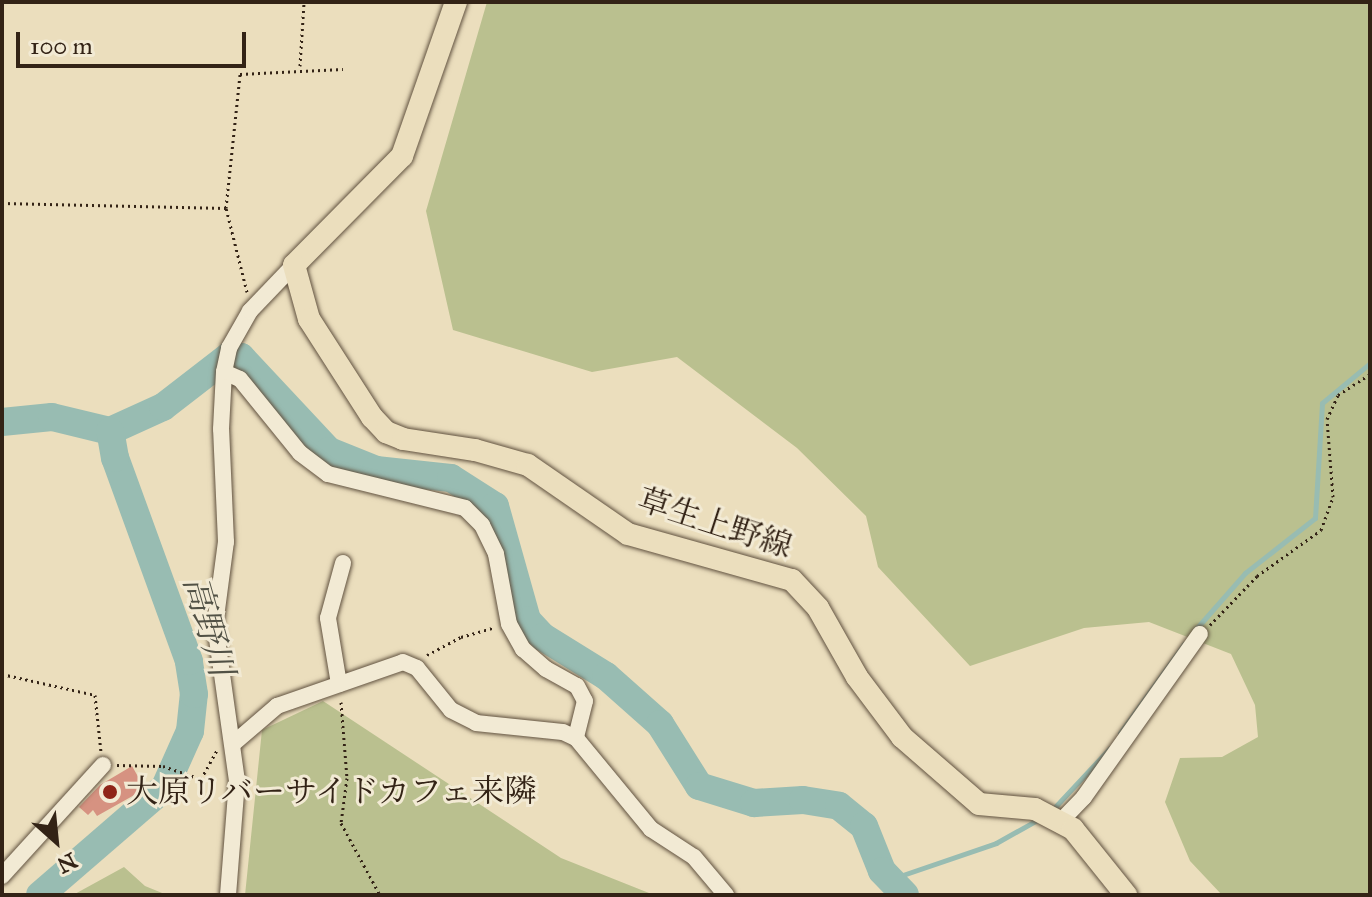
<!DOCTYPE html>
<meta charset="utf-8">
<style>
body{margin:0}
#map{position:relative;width:1372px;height:897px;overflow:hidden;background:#ebdebd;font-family:"IM FELL Great Primer","Noto Serif JP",serif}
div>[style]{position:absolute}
.green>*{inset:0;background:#bac08f}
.stream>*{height:5px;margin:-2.5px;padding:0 2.5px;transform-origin:2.5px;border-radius:2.5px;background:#98bcb2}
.river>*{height:28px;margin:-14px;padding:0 14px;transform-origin:14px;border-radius:14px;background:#98bcb2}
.building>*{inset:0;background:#d69281}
.path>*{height:3px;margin-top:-1.5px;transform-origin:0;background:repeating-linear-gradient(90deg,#332316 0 2px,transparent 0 6px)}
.roads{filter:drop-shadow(0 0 2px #615240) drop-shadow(0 0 2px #615240)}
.minor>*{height:16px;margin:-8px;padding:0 8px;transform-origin:8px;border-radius:8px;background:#f2ead4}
.major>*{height:22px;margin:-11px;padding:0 11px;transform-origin:11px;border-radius:11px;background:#ebdebd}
.dots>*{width:22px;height:22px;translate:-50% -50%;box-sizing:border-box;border:4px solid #f2ead4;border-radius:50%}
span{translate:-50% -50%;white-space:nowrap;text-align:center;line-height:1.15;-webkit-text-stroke:6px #f2ead4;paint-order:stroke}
.street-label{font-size:32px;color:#332316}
.poi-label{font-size:32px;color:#332316}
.left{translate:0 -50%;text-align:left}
.water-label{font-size:34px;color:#515145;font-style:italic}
.frame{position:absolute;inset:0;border:4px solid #332316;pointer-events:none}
.north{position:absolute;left:16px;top:801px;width:80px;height:80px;-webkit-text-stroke:6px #f2ead4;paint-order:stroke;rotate:153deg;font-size:22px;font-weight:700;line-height:32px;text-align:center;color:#332316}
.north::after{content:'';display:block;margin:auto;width:28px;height:36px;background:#332316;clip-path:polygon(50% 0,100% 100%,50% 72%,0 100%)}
.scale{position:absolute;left:16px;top:32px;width:230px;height:36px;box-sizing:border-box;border:4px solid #332316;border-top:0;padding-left:10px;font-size:24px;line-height:28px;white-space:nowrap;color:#332316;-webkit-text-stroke:6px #f2ead4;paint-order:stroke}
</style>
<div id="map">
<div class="green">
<div style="clip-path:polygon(487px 2px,1370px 2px,1370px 895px,1222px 895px,1190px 861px,1165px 802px,1180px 758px,1222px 757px,1258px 737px,1255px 705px,1231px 654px,1149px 622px,1084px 628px,970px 666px,878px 567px,866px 516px,797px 448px,677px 357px,592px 372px,453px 330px,426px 211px)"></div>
<div style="clip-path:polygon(323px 701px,561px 858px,654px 895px,245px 895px,262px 730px)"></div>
<div style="clip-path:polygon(124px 867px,145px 886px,167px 895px,73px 895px)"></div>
</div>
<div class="stream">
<div style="left:1195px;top:630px;width:76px;rotate:-48.7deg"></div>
<div style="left:1245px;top:573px;width:89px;rotate:-38.2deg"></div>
<div style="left:1315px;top:518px;width:115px;rotate:-86.5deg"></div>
<div style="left:1322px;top:403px;width:62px;rotate:-39.8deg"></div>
<div style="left:1120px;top:733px;width:110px;rotate:-54.3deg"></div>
<div style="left:1054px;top:808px;width:82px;rotate:-47deg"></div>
<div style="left:891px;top:879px;width:111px;rotate:-18.9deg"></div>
<div style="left:996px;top:843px;width:49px;rotate:-29.2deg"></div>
</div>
<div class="river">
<div style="left:2px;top:422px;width:50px;rotate:-5.7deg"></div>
<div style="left:52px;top:417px;width:60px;rotate:13.6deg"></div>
<div style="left:110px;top:431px;width:58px;rotate:-24.4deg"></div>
<div style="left:163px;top:407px;width:83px;rotate:-37.7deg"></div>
<div style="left:229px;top:356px;width:12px;rotate:5deg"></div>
<div style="left:241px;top:357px;width:129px;rotate:46.9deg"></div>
<div style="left:329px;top:451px;width:51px;rotate:22deg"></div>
<div style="left:376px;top:470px;width:75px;rotate:6.1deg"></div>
<div style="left:451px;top:478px;width:52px;rotate:32.5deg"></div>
<div style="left:495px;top:506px;width:118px;rotate:74.3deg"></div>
<div style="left:527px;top:620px;width:23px;rotate:47deg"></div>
<div style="left:543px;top:637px;width:74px;rotate:31.8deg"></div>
<div style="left:606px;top:676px;width:72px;rotate:41.6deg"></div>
<div style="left:660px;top:724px;width:73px;rotate:57.8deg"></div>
<div style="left:699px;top:786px;width:58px;rotate:17.2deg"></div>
<div style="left:754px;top:803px;width:49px;rotate:-3.5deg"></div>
<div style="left:803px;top:800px;width:36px;rotate:9deg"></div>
<div style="left:839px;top:806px;width:32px;rotate:39deg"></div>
<div style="left:864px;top:826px;width:48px;rotate:68.2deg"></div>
<div style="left:882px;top:871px;width:33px;rotate:46deg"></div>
<div style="left:40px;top:895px;width:165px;rotate:-40.8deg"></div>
<div style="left:165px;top:787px;width:61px;rotate:-65.9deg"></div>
<div style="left:190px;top:731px;width:37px;rotate:-84deg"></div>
<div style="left:194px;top:694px;width:33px;rotate:-99deg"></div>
<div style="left:189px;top:661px;width:216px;rotate:-110deg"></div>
<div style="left:115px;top:458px;width:27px;rotate:-100deg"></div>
</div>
<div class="building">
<div style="clip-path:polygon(132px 766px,145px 789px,97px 816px,93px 810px,88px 815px,79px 807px,100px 785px)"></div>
</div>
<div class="path">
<div style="left:300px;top:66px;width:64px;rotate:-86.4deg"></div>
<div style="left:2px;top:203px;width:224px;rotate:1.3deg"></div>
<div style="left:247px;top:292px;width:87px;rotate:-104deg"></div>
<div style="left:226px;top:208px;width:135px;rotate:-84deg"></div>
<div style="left:240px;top:74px;width:103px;rotate:-2.8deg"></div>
<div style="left:1210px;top:625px;width:68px;rotate:-46.2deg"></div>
<div style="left:1257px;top:576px;width:79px;rotate:-35.7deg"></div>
<div style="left:1321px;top:530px;width:35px;rotate:-70deg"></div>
<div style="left:1333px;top:497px;width:78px;rotate:-94.4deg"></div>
<div style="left:1327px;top:419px;width:26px;rotate:-65deg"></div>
<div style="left:1338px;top:395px;width:38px;rotate:-33deg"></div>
<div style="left:427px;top:655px;width:38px;rotate:-28deg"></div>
<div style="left:461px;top:637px;width:33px;rotate:-16deg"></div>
<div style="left:2px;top:674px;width:95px;rotate:12.7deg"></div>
<div style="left:95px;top:695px;width:57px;rotate:84deg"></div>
<div style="left:341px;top:702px;width:76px;rotate:85.5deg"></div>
<div style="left:347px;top:778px;width:45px;rotate:97.6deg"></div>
<div style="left:341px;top:823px;width:82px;rotate:61.6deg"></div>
<div style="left:117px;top:765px;width:46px;rotate:1.2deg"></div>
<div style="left:163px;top:766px;width:40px;rotate:18.9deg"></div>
<div style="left:201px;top:779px;width:33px;rotate:-61deg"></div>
</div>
<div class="roads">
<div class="minor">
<div style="left:224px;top:372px;width:17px;rotate:24deg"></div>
<div style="left:240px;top:379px;width:95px;rotate:51deg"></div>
<div style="left:300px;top:453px;width:35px;rotate:37deg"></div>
<div style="left:328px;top:474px;width:141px;rotate:13.9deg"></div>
<div style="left:465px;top:508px;width:24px;rotate:45deg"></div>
<div style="left:482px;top:525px;width:32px;rotate:64deg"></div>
<div style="left:496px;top:554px;width:71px;rotate:79.5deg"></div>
<div style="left:509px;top:624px;width:29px;rotate:61deg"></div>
<div style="left:523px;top:649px;width:30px;rotate:41deg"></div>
<div style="left:546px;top:669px;width:35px;rotate:29deg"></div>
<div style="left:577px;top:686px;width:17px;rotate:62deg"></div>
<div style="left:585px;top:701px;width:38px;rotate:104deg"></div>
<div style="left:576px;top:738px;width:118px;rotate:50.5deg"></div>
<div style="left:651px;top:829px;width:51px;rotate:33.1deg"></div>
<div style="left:694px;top:857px;width:50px;rotate:49.9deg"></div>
<div style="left:339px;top:684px;width:67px;rotate:-99.5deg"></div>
<div style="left:328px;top:618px;width:57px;rotate:-74.7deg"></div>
<div style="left:234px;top:743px;width:57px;rotate:-40.7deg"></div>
<div style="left:277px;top:706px;width:133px;rotate:-19.2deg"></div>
<div style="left:403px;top:662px;width:15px;rotate:23deg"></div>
<div style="left:417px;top:668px;width:54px;rotate:51deg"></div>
<div style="left:451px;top:710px;width:28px;rotate:27deg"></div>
<div style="left:476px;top:723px;width:87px;rotate:5.9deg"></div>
<div style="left:563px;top:732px;width:14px;rotate:25deg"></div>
<div style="left:1061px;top:821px;width:33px;rotate:-46deg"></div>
<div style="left:1084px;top:797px;width:200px;rotate:-54.6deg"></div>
<div style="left:2px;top:876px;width:150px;rotate:-47.7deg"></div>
<div style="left:228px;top:895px;width:114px;rotate:-85.5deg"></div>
<div style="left:237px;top:781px;width:158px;rotate:-98deg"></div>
<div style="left:215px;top:625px;width:84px;rotate:-82.5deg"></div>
<div style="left:226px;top:542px;width:113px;rotate:-92.5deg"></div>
<div style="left:221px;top:429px;width:57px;rotate:-87deg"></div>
<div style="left:224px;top:372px;width:25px;rotate:-78deg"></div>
<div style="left:229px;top:348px;width:43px;rotate:-60.4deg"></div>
<div style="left:250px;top:311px;width:64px;rotate:-46.3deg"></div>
</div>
<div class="major">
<div style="left:456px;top:2px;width:163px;rotate:109.3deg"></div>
<div style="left:402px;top:156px;width:153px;rotate:134.7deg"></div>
<div style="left:294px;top:265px;width:56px;rotate:74.5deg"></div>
<div style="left:309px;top:319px;width:117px;rotate:57.3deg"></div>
<div style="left:372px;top:417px;width:21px;rotate:47deg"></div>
<div style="left:386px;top:432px;width:18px;rotate:22deg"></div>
<div style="left:403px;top:439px;width:73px;rotate:8.7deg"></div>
<div style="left:475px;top:450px;width:55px;rotate:15.8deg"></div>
<div style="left:528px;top:465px;width:121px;rotate:34.6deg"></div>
<div style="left:628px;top:534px;width:170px;rotate:15.7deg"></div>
<div style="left:792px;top:580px;width:38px;rotate:47deg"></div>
<div style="left:818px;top:608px;width:79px;rotate:60.5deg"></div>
<div style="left:857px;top:677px;width:75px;rotate:53.1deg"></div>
<div style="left:902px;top:737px;width:102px;rotate:41deg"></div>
<div style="left:979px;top:804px;width:56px;rotate:5.1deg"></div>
<div style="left:1035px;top:809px;width:43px;rotate:27.8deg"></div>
<div style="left:1073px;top:829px;width:85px;rotate:51.2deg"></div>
</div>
</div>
<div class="dots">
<div style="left:110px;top:792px;background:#8f2418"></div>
</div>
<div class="street-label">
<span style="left:715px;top:524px;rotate:18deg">草生上野線</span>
</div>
<div class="poi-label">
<span class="left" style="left:126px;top:792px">大原リバーサイドカフェ来隣</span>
</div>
<div class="water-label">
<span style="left:209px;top:626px;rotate:74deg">高野川</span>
</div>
<div class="frame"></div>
<div class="north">N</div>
<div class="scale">100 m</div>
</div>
